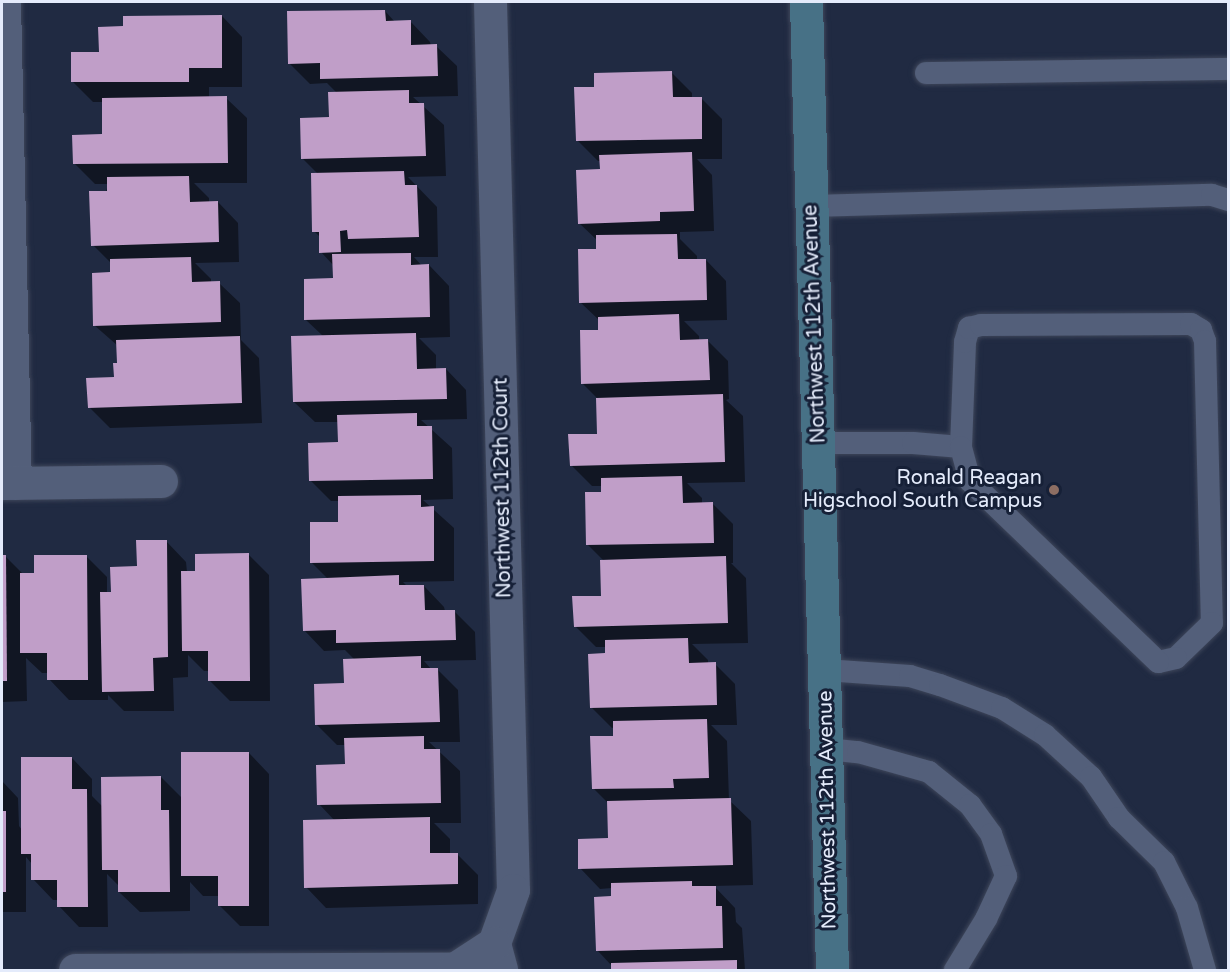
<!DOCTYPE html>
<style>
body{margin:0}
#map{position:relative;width:1230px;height:972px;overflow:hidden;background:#202a42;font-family:"Varela Round",sans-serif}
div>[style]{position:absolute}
.shadow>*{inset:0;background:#0007}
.building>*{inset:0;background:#c09ec8}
.roads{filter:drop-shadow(0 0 2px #3e465a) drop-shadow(0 0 2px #3e465a)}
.lane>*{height:22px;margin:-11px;padding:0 11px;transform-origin:11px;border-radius:11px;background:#535f7a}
.street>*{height:33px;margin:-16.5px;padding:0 16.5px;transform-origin:16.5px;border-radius:16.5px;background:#535f7a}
.secondary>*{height:33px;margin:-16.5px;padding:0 16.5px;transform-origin:16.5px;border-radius:16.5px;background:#477186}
.dots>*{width:16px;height:16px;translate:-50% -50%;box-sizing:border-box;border:3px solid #162037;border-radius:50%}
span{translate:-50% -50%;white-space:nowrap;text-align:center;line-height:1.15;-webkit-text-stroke:6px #162037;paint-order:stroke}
.street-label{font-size:20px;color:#e4ebfb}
.poi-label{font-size:20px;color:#e4ebfb}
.right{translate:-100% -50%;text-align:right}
.frame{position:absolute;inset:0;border:3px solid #e4ebfb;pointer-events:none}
</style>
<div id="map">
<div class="shadow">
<div style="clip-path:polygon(385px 11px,395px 22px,410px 21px,430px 42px,431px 46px,436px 46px,457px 66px,458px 96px,413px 97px,444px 125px,446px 176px,408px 177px,437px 207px,438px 257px,414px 257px,422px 266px,429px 265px,449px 286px,450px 337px,419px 338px,436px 355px,436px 370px,446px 369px,466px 390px,467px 419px,421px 420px,452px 448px,453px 499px,423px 500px,454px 528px,454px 581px,403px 582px,408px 587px,424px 586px,444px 607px,445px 611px,454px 611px,475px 632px,476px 660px,424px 661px,432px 670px,438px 670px,458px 690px,460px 742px,429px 742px,460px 771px,461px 823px,434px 823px,450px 839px,450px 854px,457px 854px,478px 875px,478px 904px,326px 908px,306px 887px,335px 821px,319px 804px,346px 766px,346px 745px,337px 745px,317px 725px,345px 684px,355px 660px,345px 650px,324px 651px,304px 630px,328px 579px,312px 563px,340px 523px,340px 501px,331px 501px,311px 481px,339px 443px,339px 422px,315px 422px,294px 402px,323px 336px,306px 320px,335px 280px,334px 266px,321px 252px,321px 238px,314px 231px,318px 174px,302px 158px,331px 119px,338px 94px,327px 83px,310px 84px,289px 63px)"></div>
<div style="clip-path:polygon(222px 16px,242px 37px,242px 87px,209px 87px,209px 98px,226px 98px,247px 118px,247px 183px,194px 183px,209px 198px,209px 203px,218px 202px,238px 223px,239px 262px,195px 263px,211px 279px,211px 283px,219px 283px,240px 303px,241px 340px,259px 358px,262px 423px,110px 428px,89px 407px,115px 379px,118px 364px,118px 346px,94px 325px,111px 273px,111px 263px,93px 245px,108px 184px,95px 184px,75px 164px,104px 136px,104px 102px,93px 102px,73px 82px,124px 27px)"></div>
<div style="clip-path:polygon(672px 73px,692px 93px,692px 98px,701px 98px,722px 119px,722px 159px,697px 159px,712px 175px,714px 231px,680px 232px,680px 239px,697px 256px,697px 260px,706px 260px,726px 281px,727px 320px,684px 321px,699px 336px,699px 341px,708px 341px,728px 361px,729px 399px,726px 400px,743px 416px,745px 482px,687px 483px,702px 498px,702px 504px,712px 503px,733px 524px,733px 563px,731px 563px,746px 578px,748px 643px,692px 644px,708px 660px,708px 664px,715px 664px,735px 684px,737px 725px,711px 725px,727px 741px,729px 800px,751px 821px,753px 885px,714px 886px,735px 908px,736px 922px,742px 928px,745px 970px,612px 970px,612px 966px,597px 950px,612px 897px,612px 888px,600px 889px,580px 868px,610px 840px,609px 804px,593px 788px,615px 737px,615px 727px,612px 728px,591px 707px,607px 655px,607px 647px,596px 647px,575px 626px,603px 597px,604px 561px,587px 544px,603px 486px,592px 486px,571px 465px,598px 435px,598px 399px,582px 383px,600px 331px,600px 321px,580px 302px,598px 251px,598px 241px,579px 223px,602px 171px,601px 161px,598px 161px,577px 140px,596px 88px)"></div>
<div style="clip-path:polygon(166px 541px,186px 562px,187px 572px,197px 572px,249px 555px,269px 575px,270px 701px,230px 701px,210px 681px,210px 671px,204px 671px,188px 655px,188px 677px,173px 678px,174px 711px,124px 711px,108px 695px,108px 700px,69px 700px,49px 679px,49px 673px,42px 673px,26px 658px,27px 701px,2px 702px,2px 556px,5px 556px,23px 574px,36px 574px,86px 556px,107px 577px,107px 593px,112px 593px)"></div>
<div style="clip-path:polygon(249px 753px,269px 774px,269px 926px,240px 926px,220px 906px,220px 896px,203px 896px,190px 882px,190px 911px,140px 912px,119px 892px,119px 886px,107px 874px,108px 927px,79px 927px,59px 906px,59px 900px,53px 900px,33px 879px,32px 864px,26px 857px,26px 912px,2px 912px,2px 781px,18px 798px,19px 826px,22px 830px,72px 758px,92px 779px,92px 796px,103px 807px,161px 777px,183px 799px)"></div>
</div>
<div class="building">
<div style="clip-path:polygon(385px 10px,386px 21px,411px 20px,411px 45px,437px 44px,438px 76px,320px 79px,320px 63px,288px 64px,287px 11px)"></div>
<div style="clip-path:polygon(222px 15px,222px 68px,189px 68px,189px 82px,71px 82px,71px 52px,99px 52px,98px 27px,123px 26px,123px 16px)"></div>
<div style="clip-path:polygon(672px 71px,673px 97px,702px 97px,702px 139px,576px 141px,574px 87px,594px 87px,594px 73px)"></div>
<div style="clip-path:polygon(409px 90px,409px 103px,424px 103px,426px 156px,301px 159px,300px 118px,329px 117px,328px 92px)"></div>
<div style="clip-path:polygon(227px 96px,228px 163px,73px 164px,72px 135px,102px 134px,102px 98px)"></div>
<div style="clip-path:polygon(692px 152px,694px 211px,660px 212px,660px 221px,578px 224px,576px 170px,600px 169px,599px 155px)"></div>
<div style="clip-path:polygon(404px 171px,405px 185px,417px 185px,419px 237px,348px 239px,347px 230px,340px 231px,341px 252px,319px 253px,319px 232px,312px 232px,311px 173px)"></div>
<div style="clip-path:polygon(189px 176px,190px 202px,218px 201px,219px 242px,91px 246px,89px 191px,107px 191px,107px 177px)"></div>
<div style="clip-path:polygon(677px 234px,678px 259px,706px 259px,707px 300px,579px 303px,578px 249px,596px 249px,596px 235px)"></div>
<div style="clip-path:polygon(411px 253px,411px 265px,429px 264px,430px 317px,304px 320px,304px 279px,333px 278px,332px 254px)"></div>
<div style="clip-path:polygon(191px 257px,192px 282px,220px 281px,221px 322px,93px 326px,92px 273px,110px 272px,110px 259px)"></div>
<div style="clip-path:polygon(679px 314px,680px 340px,708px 339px,710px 380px,581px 384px,580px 330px,598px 330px,598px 317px)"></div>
<div style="clip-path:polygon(416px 333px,417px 369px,446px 368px,447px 399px,293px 402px,291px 336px)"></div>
<div style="clip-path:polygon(240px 336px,242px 403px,88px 408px,86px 378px,114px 377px,113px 363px,117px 363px,116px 340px)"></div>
<div style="clip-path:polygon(723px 394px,725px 462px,570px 466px,568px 434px,597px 434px,596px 398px)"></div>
<div style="clip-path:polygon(417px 413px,417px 426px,432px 426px,433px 479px,309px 481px,308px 443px,338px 442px,337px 415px)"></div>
<div style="clip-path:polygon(682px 476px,683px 503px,713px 502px,714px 543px,586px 545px,585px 492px,601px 492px,601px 478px)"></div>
<div style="clip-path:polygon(421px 495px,421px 507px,434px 506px,434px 561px,310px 563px,310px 522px,338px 522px,338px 496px)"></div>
<div style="clip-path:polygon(136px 540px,167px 540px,168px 657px,153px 658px,154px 691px,102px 692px,100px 592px,111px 592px,110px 567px,137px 566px)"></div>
<div style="clip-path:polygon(249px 553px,250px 681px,208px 681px,208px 651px,182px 651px,181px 571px,195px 571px,195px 554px)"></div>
<div style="clip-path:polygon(2px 555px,6px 555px,7px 681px,2px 681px)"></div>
<div style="clip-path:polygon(34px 555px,87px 555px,88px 680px,47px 680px,47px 653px,20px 653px,20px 573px,34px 573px)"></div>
<div style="clip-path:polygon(726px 556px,728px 623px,574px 627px,572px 596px,601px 596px,600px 560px)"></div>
<div style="clip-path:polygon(399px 575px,399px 585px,424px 585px,425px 610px,455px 610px,456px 640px,336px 643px,336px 630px,303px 631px,301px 579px)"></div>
<div style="clip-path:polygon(688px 638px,689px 663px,716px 662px,717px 705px,590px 708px,588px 654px,605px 653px,605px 640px)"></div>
<div style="clip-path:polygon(421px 656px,421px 668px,438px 668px,440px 722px,315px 725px,314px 684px,344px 683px,343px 659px)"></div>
<div style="clip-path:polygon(707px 719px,709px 778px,673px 779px,674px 788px,592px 789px,590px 736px,613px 736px,613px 721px)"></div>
<div style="clip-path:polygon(424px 736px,424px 749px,440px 749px,441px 803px,317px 805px,316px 765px,345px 764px,344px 738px)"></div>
<div style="clip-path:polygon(181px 752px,249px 752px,249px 906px,218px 906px,218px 876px,181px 876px)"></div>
<div style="clip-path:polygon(21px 757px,72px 757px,72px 789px,87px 789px,88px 907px,57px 907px,57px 880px,31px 880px,31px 854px,21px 854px)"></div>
<div style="clip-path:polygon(161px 776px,161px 810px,169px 810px,170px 892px,118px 892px,118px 870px,102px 870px,101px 777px)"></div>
<div style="clip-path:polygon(731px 798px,733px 865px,578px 869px,578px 839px,608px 838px,607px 801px)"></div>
<div style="clip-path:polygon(2px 811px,6px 811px,6px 892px,2px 892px)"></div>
<div style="clip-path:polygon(430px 817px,430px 853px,458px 853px,458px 884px,304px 888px,303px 820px)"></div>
<div style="clip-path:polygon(692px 881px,692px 886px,716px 886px,716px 906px,722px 906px,723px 948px,596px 951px,594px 897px,611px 896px,611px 883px)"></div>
<div style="clip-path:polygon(737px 960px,737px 970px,611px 970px,611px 963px)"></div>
</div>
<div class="roads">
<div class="lane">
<div style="left:926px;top:73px;width:302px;rotate:-0.8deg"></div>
<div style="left:812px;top:206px;width:400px;rotate:-1.6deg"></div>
<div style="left:1212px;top:195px;width:17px;rotate:17deg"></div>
<div style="left:818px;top:443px;width:95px"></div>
<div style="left:913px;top:443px;width:48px;rotate:4.8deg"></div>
<div style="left:961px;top:447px;width:105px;rotate:-87.8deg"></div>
<div style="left:965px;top:342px;width:15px;rotate:-74deg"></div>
<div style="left:969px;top:328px;width:12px;rotate:-14deg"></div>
<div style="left:981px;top:325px;width:210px;rotate:-0.3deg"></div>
<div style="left:1191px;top:324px;width:12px;rotate:31deg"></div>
<div style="left:1201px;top:330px;width:12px;rotate:70deg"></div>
<div style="left:1205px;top:341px;width:282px;rotate:88.6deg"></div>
<div style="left:1212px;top:623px;width:50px;rotate:135.8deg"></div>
<div style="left:1176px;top:658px;width:18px;rotate:167deg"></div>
<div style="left:1158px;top:662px;width:261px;rotate:-136.1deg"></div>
<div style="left:970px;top:481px;width:35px;rotate:-105deg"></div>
<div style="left:825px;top:670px;width:85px;rotate:4deg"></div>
<div style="left:910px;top:676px;width:31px;rotate:17deg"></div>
<div style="left:940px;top:685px;width:66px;rotate:20.4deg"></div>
<div style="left:1002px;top:708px;width:51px;rotate:32.1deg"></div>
<div style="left:1045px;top:735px;width:62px;rotate:42.4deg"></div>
<div style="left:1091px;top:777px;width:50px;rotate:55.7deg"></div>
<div style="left:1119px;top:818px;width:63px;rotate:44.4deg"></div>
<div style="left:1164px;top:862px;width:51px;rotate:63.4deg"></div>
<div style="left:1187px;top:908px;width:65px;rotate:73.8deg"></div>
<div style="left:827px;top:749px;width:31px;rotate:6deg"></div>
<div style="left:858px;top:752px;width:74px;rotate:15.7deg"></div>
<div style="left:929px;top:772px;width:53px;rotate:38.8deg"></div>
<div style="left:970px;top:805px;width:36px;rotate:54deg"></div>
<div style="left:991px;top:834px;width:45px;rotate:70.3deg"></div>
<div style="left:1006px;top:876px;width:47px;rotate:114.9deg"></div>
<div style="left:986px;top:919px;width:60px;rotate:121.3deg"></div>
</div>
<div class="street">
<div style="left:4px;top:2px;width:481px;rotate:88.7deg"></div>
<div style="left:490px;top:2px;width:888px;rotate:88.52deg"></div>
<div style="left:513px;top:890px;width:56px;rotate:109.7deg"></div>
<div style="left:494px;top:943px;width:28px;rotate:75deg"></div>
<div style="left:2px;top:483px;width:159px;rotate:-0.7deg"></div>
<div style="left:75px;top:970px;width:379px;rotate:-0.2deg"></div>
<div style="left:454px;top:969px;width:48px;rotate:-33deg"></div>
</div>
<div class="secondary">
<div style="left:806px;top:2px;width:968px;rotate:88.46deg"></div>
</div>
</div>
<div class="dots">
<div style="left:1054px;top:490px;background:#8d6e63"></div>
</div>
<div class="street-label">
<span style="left:815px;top:324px;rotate:-92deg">Northwest 112th Avenue</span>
<span style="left:503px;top:488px;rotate:-91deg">Northwest 112th Court</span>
<span style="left:828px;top:810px;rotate:-91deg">Northwest 112th Avenue</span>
</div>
<div class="poi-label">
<span class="right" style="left:1042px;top:490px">Ronald Reagan<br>Higschool South Campus</span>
</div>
<div class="frame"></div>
</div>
